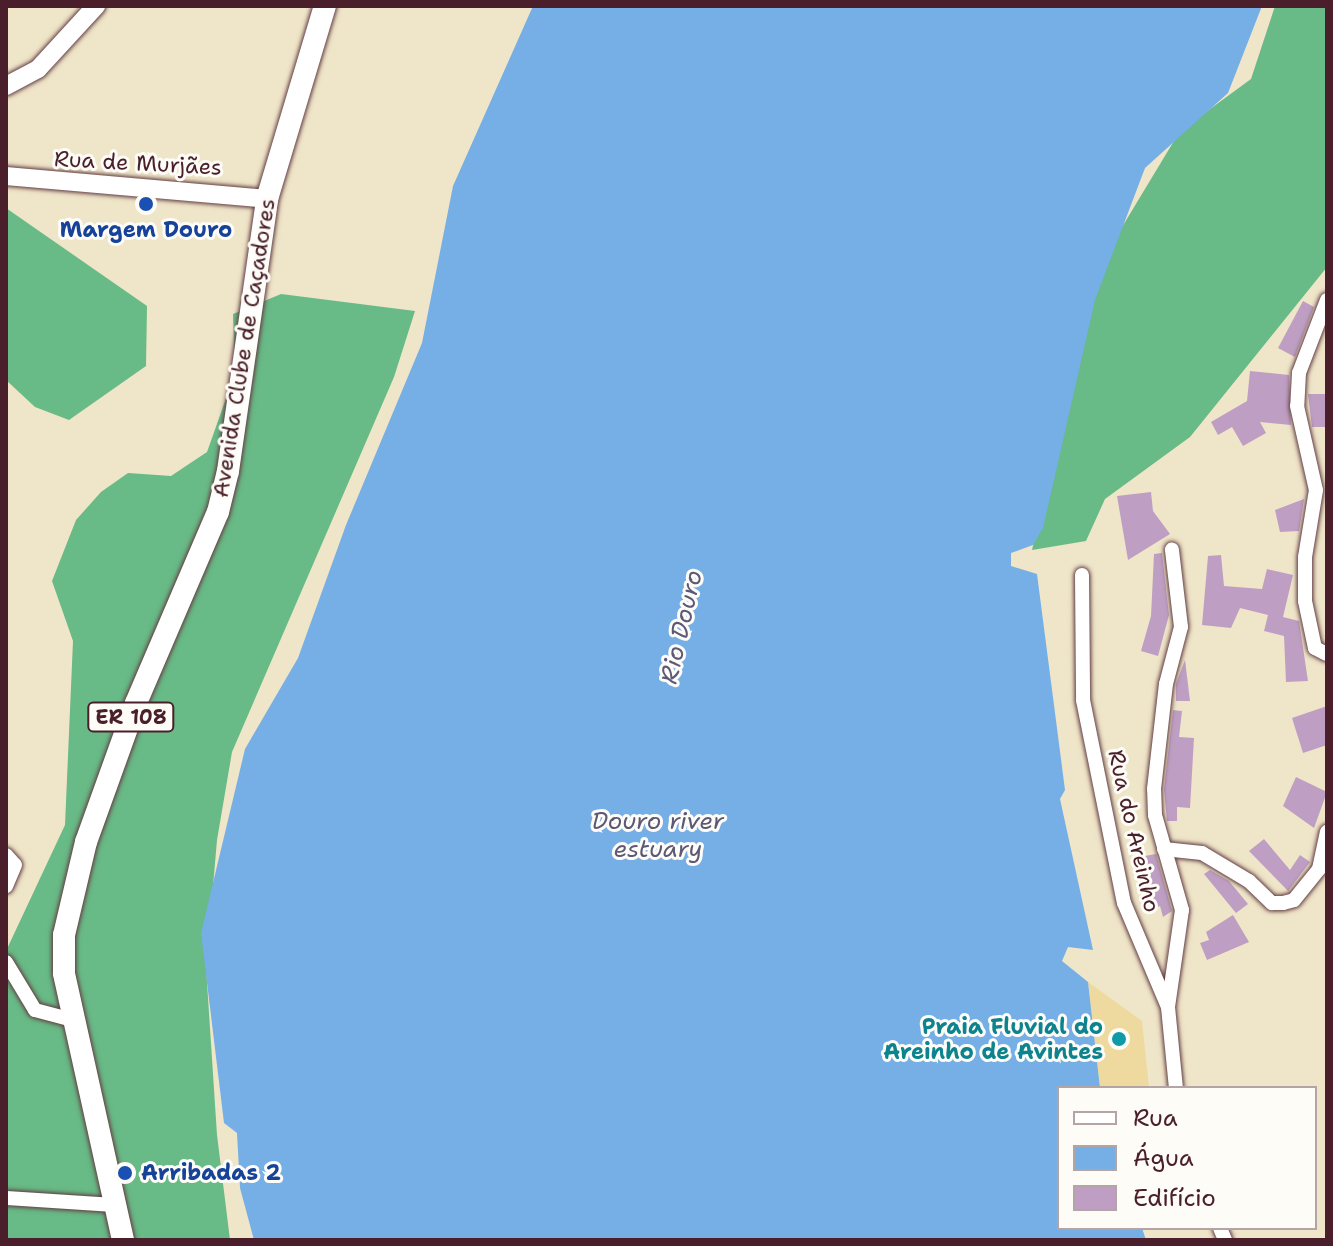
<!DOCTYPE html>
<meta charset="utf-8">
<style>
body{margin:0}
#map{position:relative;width:1333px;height:1246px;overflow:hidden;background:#efe5c8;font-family:"Shantell Sans",sans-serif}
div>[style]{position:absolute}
.forest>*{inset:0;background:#68ba86}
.sand>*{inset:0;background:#eeda9e}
.water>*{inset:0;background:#76aee6}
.building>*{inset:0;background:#be9fc3}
.roads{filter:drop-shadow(0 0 2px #633d43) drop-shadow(0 0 2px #633d43)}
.minor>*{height:14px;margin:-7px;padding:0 7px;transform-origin:7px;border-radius:7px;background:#fff}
.secondary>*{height:18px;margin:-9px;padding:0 9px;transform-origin:9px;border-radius:9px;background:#fff}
.primary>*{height:22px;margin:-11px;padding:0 11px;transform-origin:11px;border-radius:11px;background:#fff}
.dots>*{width:22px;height:22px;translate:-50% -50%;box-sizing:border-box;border:4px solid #fdfcf7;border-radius:50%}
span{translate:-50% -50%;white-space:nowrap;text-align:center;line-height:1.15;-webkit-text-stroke:6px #fdfcf7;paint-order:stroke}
.shield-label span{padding:2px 6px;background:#fdfcf7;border:2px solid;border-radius:6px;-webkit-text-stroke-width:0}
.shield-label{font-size:20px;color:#4a1f2b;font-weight:700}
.street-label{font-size:22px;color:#4a1f2b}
.transit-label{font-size:22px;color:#164399;font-weight:700}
.left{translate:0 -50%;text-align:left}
.culture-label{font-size:22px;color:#0d838f;font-weight:700}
.right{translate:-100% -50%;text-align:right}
.water-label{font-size:24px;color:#5c5876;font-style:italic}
.frame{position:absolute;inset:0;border:8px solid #4a1f2b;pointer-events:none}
.legend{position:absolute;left:1057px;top:1086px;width:260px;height:144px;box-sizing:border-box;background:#fdfcf7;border:2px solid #b5a4a5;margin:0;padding:10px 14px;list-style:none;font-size:24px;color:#4a1f2b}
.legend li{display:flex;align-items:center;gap:16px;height:40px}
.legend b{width:40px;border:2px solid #b5a4a5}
</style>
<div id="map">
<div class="forest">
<div style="clip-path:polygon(1275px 6px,1327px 6px,1327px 267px,1190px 437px,1105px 499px,1086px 541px,1032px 550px,1102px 246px,1116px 237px,1180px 131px,1251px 79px)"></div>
<div style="clip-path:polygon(6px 208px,147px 306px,146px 366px,69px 420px,35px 407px,6px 380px)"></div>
<div style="clip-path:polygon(281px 294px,415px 311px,394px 377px,232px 752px,217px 840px,206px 967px,217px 1135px,230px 1240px,6px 1240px,6px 951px,65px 825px,73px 641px,52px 581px,76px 520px,101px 492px,128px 473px,171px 476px,207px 452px,235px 373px,233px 314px)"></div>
</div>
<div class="sand">
<div style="clip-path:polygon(1088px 982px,1142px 1021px,1149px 1088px,1100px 1088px)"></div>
</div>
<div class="water">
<div style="clip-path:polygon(533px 6px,1262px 6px,1228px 93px,1145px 168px,1095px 300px,1043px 528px,1033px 545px,1011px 553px,1011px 566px,1037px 574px,1065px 790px,1060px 799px,1093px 950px,1068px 947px,1062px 961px,1088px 982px,1100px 1088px,1059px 1088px,1059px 1228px,1142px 1228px,1146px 1240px,254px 1240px,240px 1188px,237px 1133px,224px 1123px,201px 933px,245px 749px,298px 658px,346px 525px,422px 343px,453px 186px)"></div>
</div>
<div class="building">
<div style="clip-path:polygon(1303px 301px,1314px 307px,1295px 357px,1278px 348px)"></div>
<div style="clip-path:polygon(1250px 371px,1289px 375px,1291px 425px,1260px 422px,1266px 433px,1243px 446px,1232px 427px,1218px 435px,1211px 422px,1247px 401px)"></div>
<div style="clip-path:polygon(1308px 394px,1327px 394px,1327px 427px,1312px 427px)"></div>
<div style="clip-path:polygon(1151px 492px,1153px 511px,1170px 534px,1128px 560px,1117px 496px)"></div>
<div style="clip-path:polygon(1304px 499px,1299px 531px,1280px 532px,1275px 510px)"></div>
<div style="clip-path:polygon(1162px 553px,1169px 615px,1158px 656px,1141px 651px,1151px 616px,1154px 554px)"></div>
<div style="clip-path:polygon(1221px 555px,1224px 586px,1262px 589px,1267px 569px,1293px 575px,1283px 617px,1299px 621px,1308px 681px,1286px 682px,1284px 636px,1264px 631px,1268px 615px,1240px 608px,1231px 628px,1202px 625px,1208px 556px)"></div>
<div style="clip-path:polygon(1185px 660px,1190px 701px,1176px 701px,1176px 684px)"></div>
<div style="clip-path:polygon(1327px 706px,1327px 745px,1303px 753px,1292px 718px)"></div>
<div style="clip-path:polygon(1173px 710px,1182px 711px,1179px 737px,1194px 738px,1190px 808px,1177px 807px,1177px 821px,1167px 821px,1164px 789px)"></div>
<div style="clip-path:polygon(1296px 777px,1327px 792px,1314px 828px,1283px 806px)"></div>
<div style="clip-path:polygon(1264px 839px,1290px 870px,1300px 855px,1310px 862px,1288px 891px,1249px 851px)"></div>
<div style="clip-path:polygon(1156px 854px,1172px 911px,1163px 917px,1160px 906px,1152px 909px,1139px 857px)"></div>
<div style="clip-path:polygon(1210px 870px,1229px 881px,1248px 904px,1236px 913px,1204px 874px)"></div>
<div style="clip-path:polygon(1233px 915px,1249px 942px,1207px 960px,1200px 943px,1209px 940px,1206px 932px)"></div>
</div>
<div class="roads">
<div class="minor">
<div style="left:1327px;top:300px;width:78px;rotate:111deg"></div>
<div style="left:1299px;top:373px;width:33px;rotate:93deg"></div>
<div style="left:1297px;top:406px;width:86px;rotate:77.3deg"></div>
<div style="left:1316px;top:490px;width:68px;rotate:99.3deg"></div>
<div style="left:1305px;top:557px;width:44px;rotate:90deg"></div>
<div style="left:1305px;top:601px;width:48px;rotate:78deg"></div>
<div style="left:1315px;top:648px;width:13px;rotate:27deg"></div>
<div style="left:1082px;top:575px;width:125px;rotate:89.5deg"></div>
<div style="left:1083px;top:700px;width:207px;rotate:78.6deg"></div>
<div style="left:1124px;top:903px;width:113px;rotate:67.1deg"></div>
<div style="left:1168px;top:1007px;width:81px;rotate:84.4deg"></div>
<div style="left:1164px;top:849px;width:38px;rotate:6deg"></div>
<div style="left:1202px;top:853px;width:55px;rotate:30.8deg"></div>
<div style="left:1249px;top:881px;width:32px;rotate:44deg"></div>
<div style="left:1272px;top:903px;width:11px"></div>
<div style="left:1283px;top:903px;width:11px;rotate:-15deg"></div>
<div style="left:1294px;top:900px;width:40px;rotate:-51deg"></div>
<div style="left:1319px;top:869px;width:38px;rotate:-78deg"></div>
<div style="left:6px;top:855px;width:13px;rotate:48deg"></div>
<div style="left:15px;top:865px;width:23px;rotate:113deg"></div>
<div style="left:6px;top:962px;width:56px;rotate:58.9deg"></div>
<div style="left:35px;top:1010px;width:39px;rotate:15deg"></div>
<div style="left:1168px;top:1007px;width:98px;rotate:-81.8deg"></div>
<div style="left:1182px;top:910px;width:99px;rotate:-105.9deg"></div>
<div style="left:1155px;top:815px;width:26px;rotate:-92deg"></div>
<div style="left:1154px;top:789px;width:106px;rotate:-83.5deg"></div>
<div style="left:1166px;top:684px;width:59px;rotate:-75.3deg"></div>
<div style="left:1181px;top:627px;width:78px;rotate:-96.7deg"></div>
<div style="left:6px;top:1198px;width:109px;rotate:3.7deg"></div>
<div style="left:1220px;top:1228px;width:13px;rotate:67deg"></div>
</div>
<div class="secondary">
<div style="left:6px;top:86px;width:36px;rotate:-28deg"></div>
<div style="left:38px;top:69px;width:86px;rotate:-47.4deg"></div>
<div style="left:6px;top:176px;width:262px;rotate:5deg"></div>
</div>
<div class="primary">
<div style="left:123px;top:1240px;width:273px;rotate:-102.5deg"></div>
<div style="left:64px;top:973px;width:38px;rotate:-90deg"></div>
<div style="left:64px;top:935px;width:96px;rotate:-76.7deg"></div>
<div style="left:86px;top:842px;width:148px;rotate:-70.2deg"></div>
<div style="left:136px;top:703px;width:208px;rotate:-66.8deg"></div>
<div style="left:218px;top:512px;width:42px;rotate:-76.3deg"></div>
<div style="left:228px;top:471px;width:275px;rotate:-81.8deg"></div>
<div style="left:267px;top:199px;width:202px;rotate:-73.3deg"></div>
</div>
</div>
<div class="dots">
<div style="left:146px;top:204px;background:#1a4fb4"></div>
<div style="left:1119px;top:1039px;background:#0f9aa8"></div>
<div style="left:125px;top:1173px;background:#1a4fb4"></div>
</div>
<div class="shield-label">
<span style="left:131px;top:717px">ER 108</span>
</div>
<div class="street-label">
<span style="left:138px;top:163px;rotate:3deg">Rua de Murjães</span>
<span style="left:244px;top:348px;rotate:-81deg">Avenida Clube de Caçadores</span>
<span style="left:1134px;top:831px;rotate:77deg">Rua do Areinho</span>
</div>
<div class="transit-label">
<span style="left:146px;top:230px">Margem Douro</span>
<span class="left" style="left:141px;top:1173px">Arribadas 2</span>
</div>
<div class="culture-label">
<span class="right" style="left:1103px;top:1039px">Praia Fluvial do<br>Areinho de Avintes</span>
</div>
<div class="water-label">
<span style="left:682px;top:627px;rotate:-77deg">Rio Douro</span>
<span style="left:658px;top:836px">Douro river<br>estuary</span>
</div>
<div class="frame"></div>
<ul class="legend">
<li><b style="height:10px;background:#fff"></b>Rua</li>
<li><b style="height:22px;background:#76aee6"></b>Água</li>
<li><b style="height:22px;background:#be9fc3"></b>Edifício</li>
</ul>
</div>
